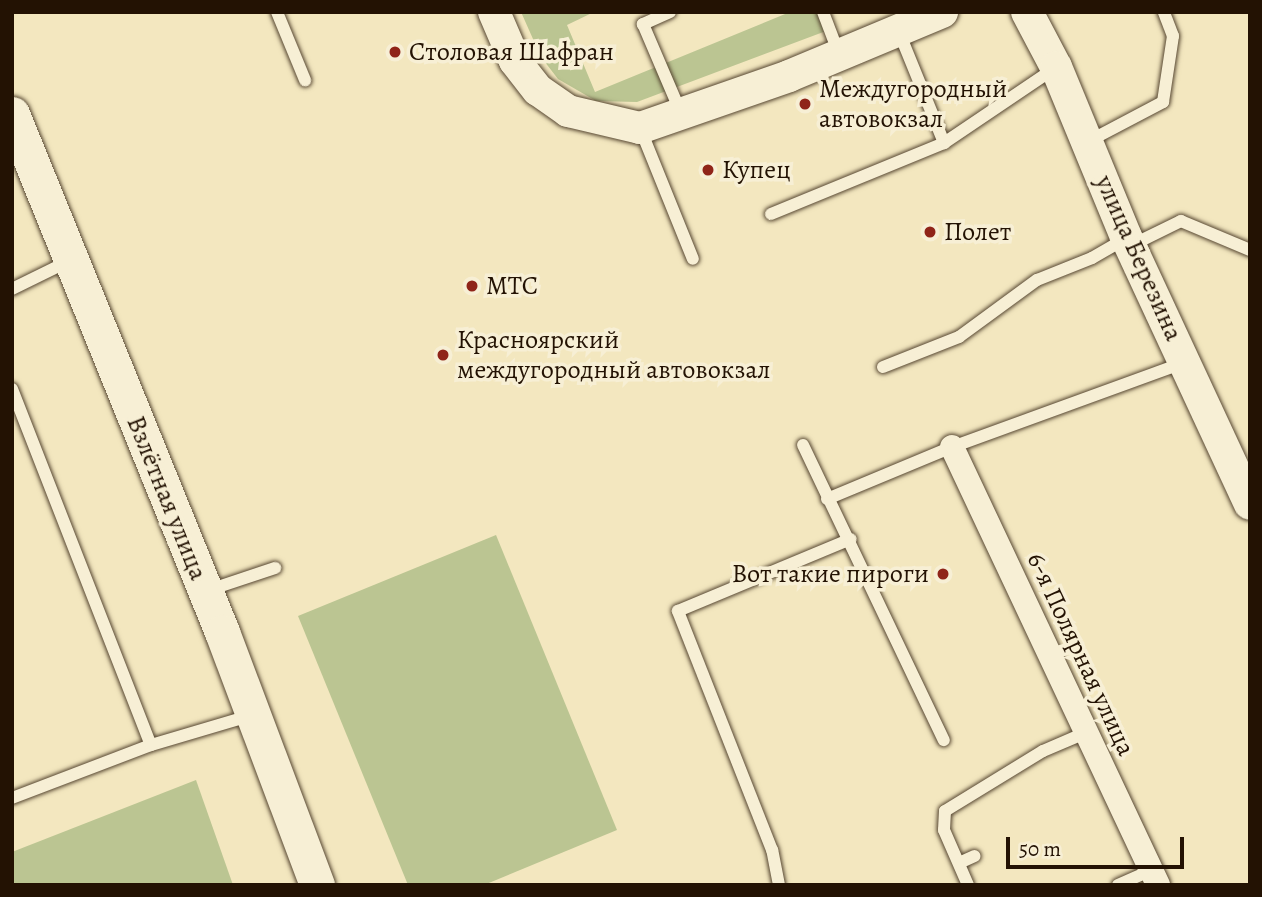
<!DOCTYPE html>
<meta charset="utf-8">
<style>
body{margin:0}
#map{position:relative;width:1262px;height:897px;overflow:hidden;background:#f3e7bf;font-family:Alegreya,serif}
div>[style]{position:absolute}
.green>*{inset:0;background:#bbc592}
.roads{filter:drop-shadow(0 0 2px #574732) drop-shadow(0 0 2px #574732)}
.service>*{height:12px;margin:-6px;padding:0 6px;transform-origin:6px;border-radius:6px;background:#f7efd5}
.minor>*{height:24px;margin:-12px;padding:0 12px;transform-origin:12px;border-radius:12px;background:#f7efd5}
.tertiary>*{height:32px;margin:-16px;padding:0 16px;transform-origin:16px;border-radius:16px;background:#f7efd5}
.secondary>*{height:35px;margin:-17.5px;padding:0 17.5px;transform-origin:17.5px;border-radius:17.5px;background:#f7efd5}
.dots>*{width:19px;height:19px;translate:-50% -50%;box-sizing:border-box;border:4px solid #f7efd5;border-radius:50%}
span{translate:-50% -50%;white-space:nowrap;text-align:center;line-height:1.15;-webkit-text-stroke:7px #f7efd5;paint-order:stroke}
.poi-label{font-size:26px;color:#231203}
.left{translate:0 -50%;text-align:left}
.right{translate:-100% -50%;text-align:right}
.street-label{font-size:26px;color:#231203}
.frame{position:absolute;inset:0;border:14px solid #231203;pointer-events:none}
.scale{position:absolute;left:1006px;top:837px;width:178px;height:32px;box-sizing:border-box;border:4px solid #231203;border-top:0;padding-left:9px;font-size:21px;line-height:24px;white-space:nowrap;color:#231203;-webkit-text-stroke:5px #f7efd5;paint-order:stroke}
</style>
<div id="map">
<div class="green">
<div style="clip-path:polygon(521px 12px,594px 12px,567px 25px,595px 92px,790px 12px,818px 12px,826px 31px,637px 102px,596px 101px,558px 79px,541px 57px)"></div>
<div style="clip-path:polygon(496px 535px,617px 830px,484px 885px,408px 885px,298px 616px)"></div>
<div style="clip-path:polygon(196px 780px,233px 885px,12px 885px,12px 852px)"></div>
</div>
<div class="roads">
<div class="service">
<div style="left:277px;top:12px;width:74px;rotate:67.6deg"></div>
<div style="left:670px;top:12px;width:30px;rotate:156deg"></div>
<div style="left:643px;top:24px;width:97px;rotate:66.9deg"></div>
<div style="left:823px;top:12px;width:45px;rotate:69.1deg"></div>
<div style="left:899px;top:32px;width:120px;rotate:67.9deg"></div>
<div style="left:640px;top:128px;width:141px;rotate:68deg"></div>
<div style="left:1089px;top:141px;width:84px;rotate:-27.8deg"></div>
<div style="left:1163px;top:102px;width:67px;rotate:-81.4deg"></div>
<div style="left:1173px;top:36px;width:26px;rotate:-111deg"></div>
<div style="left:771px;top:214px;width:187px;rotate:-22.3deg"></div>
<div style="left:944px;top:143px;width:134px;rotate:-34deg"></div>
<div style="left:1130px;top:246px;width:57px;rotate:-26.1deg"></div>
<div style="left:1181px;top:221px;width:75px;rotate:22.8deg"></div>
<div style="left:12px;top:289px;width:64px;rotate:-26.2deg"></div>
<div style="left:883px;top:367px;width:82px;rotate:-21.5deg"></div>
<div style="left:959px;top:337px;width:97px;rotate:-36.2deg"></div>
<div style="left:1037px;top:280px;width:59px;rotate:-21.8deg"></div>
<div style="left:1092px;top:258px;width:39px;rotate:-30deg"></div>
<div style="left:12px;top:389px;width:382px;rotate:68.7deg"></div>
<div style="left:803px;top:445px;width:327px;rotate:64.5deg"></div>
<div style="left:827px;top:499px;width:135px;rotate:-22.6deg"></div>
<div style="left:952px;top:447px;width:246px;rotate:-20deg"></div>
<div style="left:206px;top:591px;width:73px;rotate:-18.4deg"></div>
<div style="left:12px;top:798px;width:149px;rotate:-20.9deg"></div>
<div style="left:151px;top:745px;width:105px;rotate:-16.5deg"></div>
<div style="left:959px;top:863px;width:17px;rotate:-24deg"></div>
<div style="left:779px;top:885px;width:36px;rotate:-101deg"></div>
<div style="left:772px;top:850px;width:257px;rotate:-111.5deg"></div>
<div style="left:678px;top:611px;width:187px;rotate:-22.6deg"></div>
<div style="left:968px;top:885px;width:60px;rotate:-113.6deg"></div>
<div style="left:944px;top:830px;width:19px;rotate:-87deg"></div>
<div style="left:945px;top:811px;width:115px;rotate:-31.5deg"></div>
<div style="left:1043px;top:751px;width:46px;rotate:-23.2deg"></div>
<div style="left:1118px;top:885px;width:36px;rotate:-24deg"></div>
</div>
<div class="minor">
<div style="left:952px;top:447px;width:484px;rotate:64.8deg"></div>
</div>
<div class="tertiary">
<div style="left:494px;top:12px;width:53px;rotate:66.8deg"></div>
<div style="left:515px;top:61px;width:37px;rotate:52deg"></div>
<div style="left:538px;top:90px;width:37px;rotate:35deg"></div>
<div style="left:568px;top:111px;width:74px;rotate:13.3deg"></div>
<div style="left:640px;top:128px;width:158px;rotate:-19.2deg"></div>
<div style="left:789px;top:76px;width:166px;rotate:-22.7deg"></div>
<div style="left:1027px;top:12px;width:62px;rotate:62.2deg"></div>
<div style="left:1056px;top:67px;width:184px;rotate:67.6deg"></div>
<div style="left:1126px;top:237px;width:294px;rotate:65.1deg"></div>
</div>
<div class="secondary">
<div style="left:12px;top:114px;width:559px;rotate:67.93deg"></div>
<div style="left:222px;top:632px;width:270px;rotate:69.4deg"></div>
</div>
</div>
<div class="dots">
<div style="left:395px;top:52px;background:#8f2418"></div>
<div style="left:805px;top:104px;background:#8f2418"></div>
<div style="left:708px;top:170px;background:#8f2418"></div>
<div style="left:930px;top:232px;background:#8f2418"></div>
<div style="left:472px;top:286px;background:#8f2418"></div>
<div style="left:443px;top:355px;background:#8f2418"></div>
<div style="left:943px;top:574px;background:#8f2418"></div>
</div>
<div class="poi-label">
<span class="left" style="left:409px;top:52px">Столовая Шафран</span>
<span class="left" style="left:819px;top:104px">Междугородный<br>автовокзал</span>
<span class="left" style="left:722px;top:170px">Купец</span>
<span class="left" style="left:944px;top:232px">Полет</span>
<span class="left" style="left:486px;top:286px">МТС</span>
<span class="left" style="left:457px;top:355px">Красноярский<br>междугородный автовокзал</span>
<span class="right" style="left:929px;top:574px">Вот такие пироги</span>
</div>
<div class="street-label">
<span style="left:1139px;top:258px;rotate:66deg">улица Березина</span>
<span style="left:167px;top:498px;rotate:68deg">Взлётная улица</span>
<span style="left:1081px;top:654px;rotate:65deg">6-я Полярная улица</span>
</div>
<div class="frame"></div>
<div class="scale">50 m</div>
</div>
